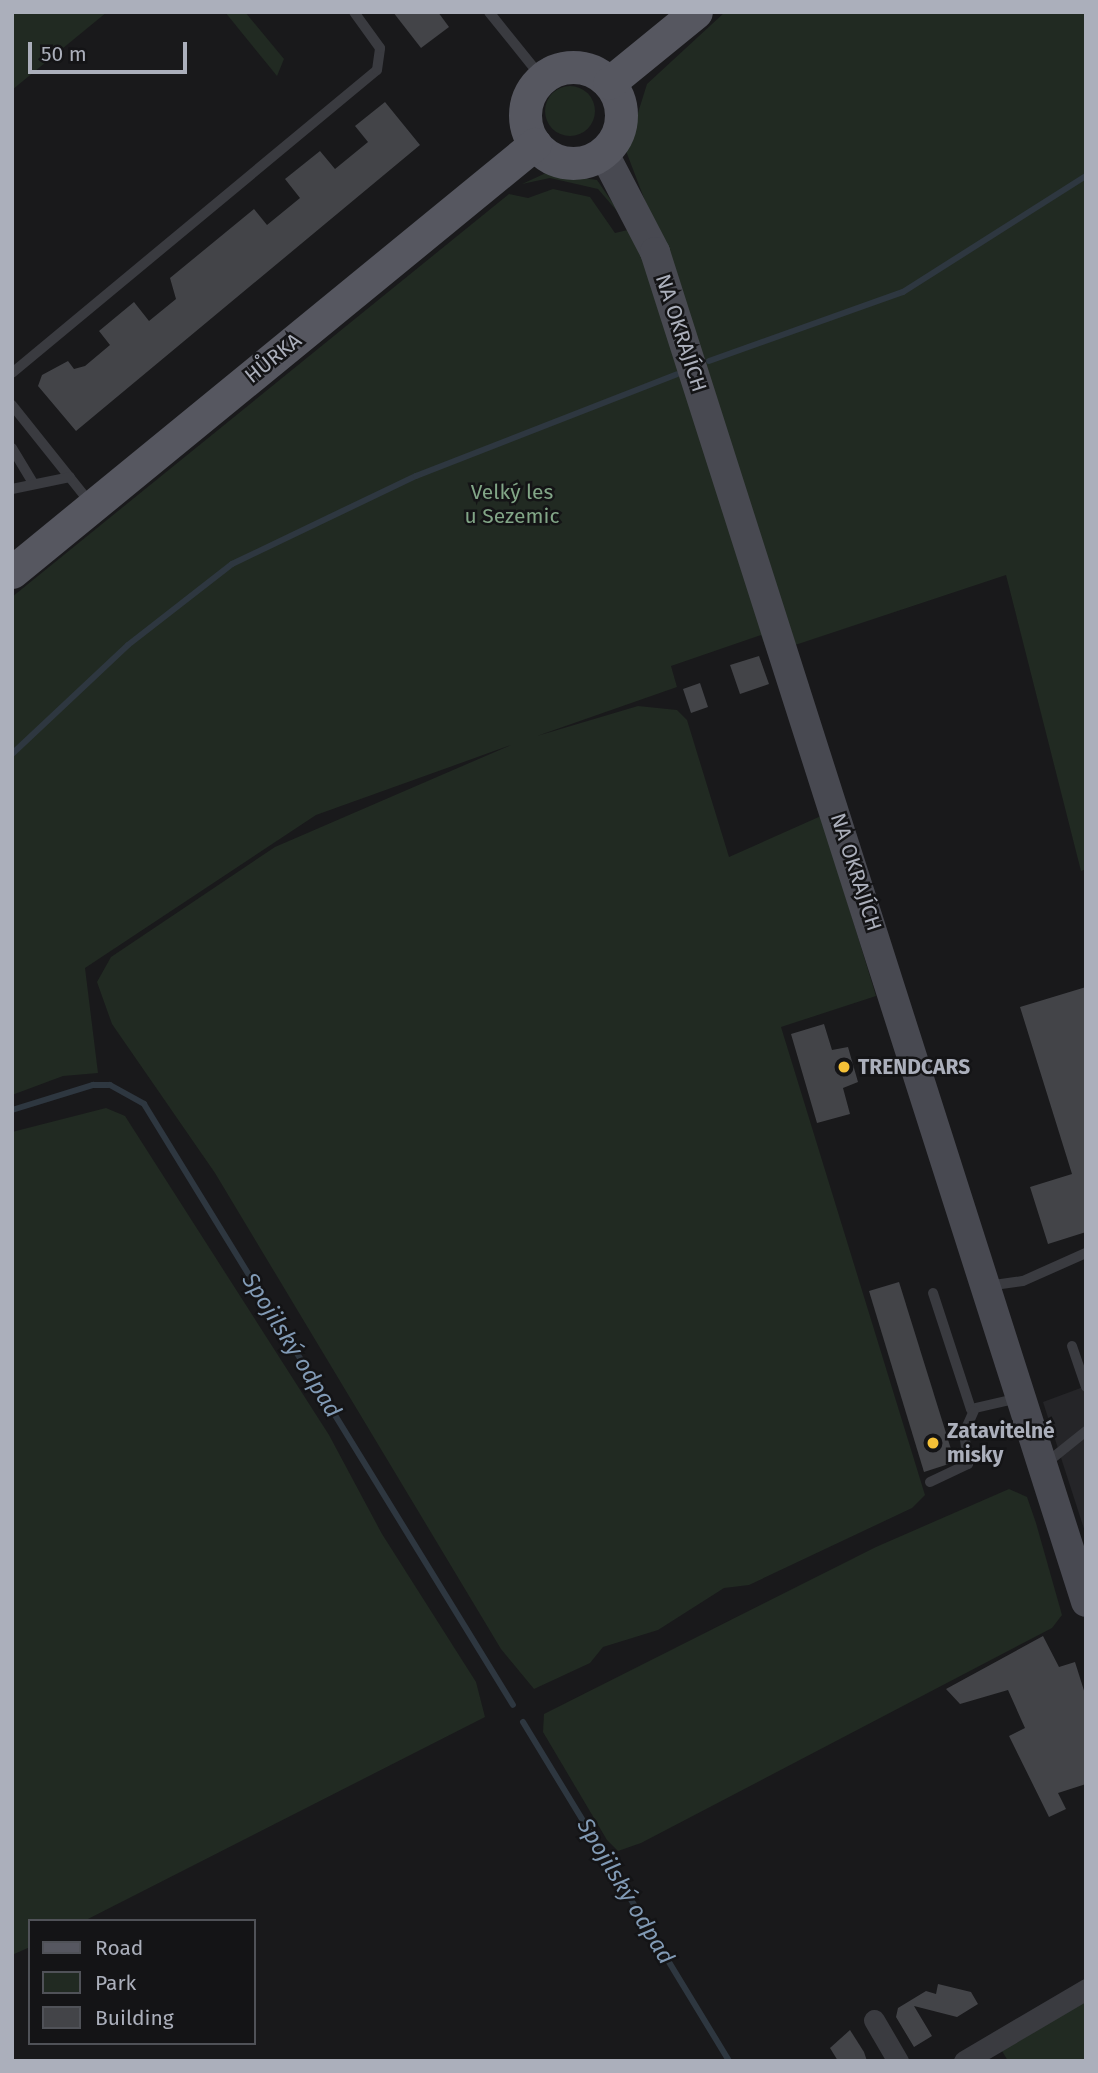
<!DOCTYPE html>
<meta charset="utf-8">
<style>
body{margin:0}
#map{position:relative;width:1098px;height:2073px;overflow:hidden;background:#19191b;font-family:"Fira Sans",sans-serif}
div>[style]{position:absolute}
.built>*{inset:0;background:#252528}
.green>*{inset:0;background:#212a22}
.round{border-radius:50%}
.stream>*{height:6px;margin:-3px;padding:0 3px;transform-origin:3px;border-radius:3px;background:#2e3740}
.building>*{inset:0;background:#434448}
.lane>*{height:10px;margin:-5px;padding:0 5px;transform-origin:5px;border-radius:5px;background:#3a3b40}
.street>*{height:21px;margin:-10.5px;padding:0 10.5px;transform-origin:10.5px;border-radius:10.5px;background:#3a3b40}
.secondary>*{height:30px;margin:-15px;padding:0 15px;transform-origin:15px;border-radius:15px;background:#484951}
.primary>*{height:33px;margin:-16.5px;padding:0 16.5px;transform-origin:16.5px;border-radius:16.5px;background:#565760}
.primary>.ring{margin:-16.5px;padding:0;box-sizing:content-box;background:none;border:33px solid #565760;border-radius:50%}
.dots>*{width:19px;height:19px;translate:-50% -50%;box-sizing:border-box;border:4px solid #141416;border-radius:50%}
span{translate:-50% -50%;white-space:nowrap;text-align:center;line-height:1.15;-webkit-text-stroke:5px #141416;paint-order:stroke}
.street-label{font-size:21px;color:#abafbb}
.park-label{font-size:21px;color:#82a687}
.poi-label{font-size:21px;color:#abafbb;font-weight:700}
.left{translate:0 -50%;text-align:left}
.water-label{font-size:23px;color:#829bb6;font-style:italic}
.frame{position:absolute;inset:0;border:14px solid #abafbb;pointer-events:none}
.legend{position:absolute;left:28px;top:1919px;width:228px;height:126px;box-sizing:border-box;background:#141416;border:2px solid #505258;margin:0;padding:9px 12px;list-style:none;font-size:21px;color:#abafbb}
.legend li{display:flex;align-items:center;gap:14px;height:35px}
.legend b{width:35px;border:2px solid #505258}
.scale{position:absolute;left:28px;top:42px;width:159px;height:32px;box-sizing:border-box;border:4px solid #abafbb;border-top:0;padding-left:9px;font-size:21px;line-height:24px;white-space:nowrap;color:#abafbb;-webkit-text-stroke:5px #141416;paint-order:stroke}
</style>
<div id="map">
<div class="built">
<div style="clip-path:polygon(1086px 1386px,1086px 1535px,1043px 1402px)"></div>
</div>
<div class="green">
<div style="clip-path:polygon(12px 12px,107px 12px,12px 90px)"></div>
<div style="clip-path:polygon(225px 12px,245px 12px,284px 59px,277px 76px)"></div>
<div style="clip-path:polygon(725px 12px,1086px 12px,1086px 869px,1081px 871px,1006px 575px,768px 654px,761px 635px,671px 666px,677px 687px,537px 736px,638px 706px,677px 710px,687px 720px,729px 857px,821px 816px,876px 996px,781px 1027px,925px 1495px,912px 1508px,749px 1585px,724px 1588px,658px 1630px,603px 1647px,590px 1663px,534px 1689px,501px 1649px,215px 1173px,112px 1024px,97px 982px,111px 957px,275px 847px,511px 745px,316px 815px,85px 968px,98px 1073px,63px 1076px,12px 1095px,12px 597px,509px 194px,528px 198px,553px 189px,590px 197px,615px 233px,632px 229px,682px 298px,626px 151px,647px 84px)"></div>
<div class="round" style="left:545px;top:86px;width:50px;height:50px"></div>
<div style="clip-path:polygon(546px 173px,597px 180px,623px 218px,598px 189px,550px 178px,522px 184px)"></div>
<div style="clip-path:polygon(106px 1108px,125px 1116px,329px 1435px,382px 1534px,476px 1682px,485px 1717px,84px 1921px,30px 1921px,30px 1947px,12px 1955px,12px 1132px)"></div>
<div style="clip-path:polygon(1009px 1489px,1027px 1497px,1036px 1523px,1062px 1615px,1052px 1628px,641px 1843px,618px 1851px,607px 1840px,543px 1732px,544px 1714px,876px 1547px)"></div>
<div style="clip-path:polygon(1086px 2001px,1086px 2061px,1008px 2061px,1002px 2051px)"></div>
</div>
<div class="stream">
<div style="left:709px;top:361px;width:206px;rotate:-19.6deg"></div>
<div style="left:903px;top:292px;width:217px;rotate:-32.4deg"></div>
<div style="left:12px;top:754px;width:159px;rotate:-43.2deg"></div>
<div style="left:128px;top:645px;width:132px;rotate:-37.9deg"></div>
<div style="left:232px;top:564px;width:204px;rotate:-25.6deg"></div>
<div style="left:416px;top:476px;width:280px;rotate:-21.3deg"></div>
<div style="left:12px;top:1110px;width:85px;rotate:-17.2deg"></div>
<div style="left:93px;top:1085px;width:17px"></div>
<div style="left:110px;top:1085px;width:39px;rotate:29deg"></div>
<div style="left:144px;top:1104px;width:705px;rotate:58.45deg"></div>
<div style="left:523px;top:1722px;width:397px;rotate:58.7deg"></div>
</div>
<div class="building">
<div style="clip-path:polygon(393px 12px,438px 12px,449px 27px,421px 48px)"></div>
<div style="clip-path:polygon(385px 102px,420px 145px,76px 431px,38px 386px,42px 375px,68px 361px,74px 369px,85px 366px,110px 345px,99px 331px,134px 302px,149px 321px,176px 299px,170px 278px,254px 209px,267px 225px,300px 198px,285px 179px,320px 151px,335px 169px,368px 142px,355px 126px)"></div>
<div style="clip-path:polygon(759px 656px,769px 684px,740px 694px,730px 665px)"></div>
<div style="clip-path:polygon(700px 683px,708px 707px,691px 713px,683px 689px)"></div>
<div style="clip-path:polygon(1086px 987px,1086px 1232px,1048px 1244px,1030px 1187px,1072px 1174px,1020px 1007px)"></div>
<div style="clip-path:polygon(824px 1024px,832px 1050px,848px 1047px,858px 1082px,843px 1088px,850px 1114px,817px 1123px,791px 1034px)"></div>
<div style="clip-path:polygon(899px 1282px,955px 1462px,924px 1472px,869px 1291px)"></div>
<div style="clip-path:polygon(1043px 1636px,1059px 1667px,1075px 1662px,1086px 1697px,1086px 1784px,1058px 1793px,1066px 1809px,1049px 1817px,1009px 1736px,1025px 1728px,1008px 1690px,960px 1704px,946px 1689px)"></div>
<div style="clip-path:polygon(938px 1984px,971px 1992px,978px 2004px,957px 2017px,914px 2006px,932px 2036px,914px 2047px,896px 2017px,898px 2008px,926px 1991px,936px 1994px)"></div>
<div style="clip-path:polygon(850px 2030px,864px 2052px,867px 2061px,838px 2061px,830px 2048px)"></div>
</div>
<div class="lane">
<div style="left:489px;top:12px;width:85px;rotate:51.2deg"></div>
<div style="left:12px;top:373px;width:474px;rotate:-39.7deg"></div>
<div style="left:377px;top:70px;width:22px;rotate:-82deg"></div>
<div style="left:380px;top:48px;width:44px;rotate:-125.8deg"></div>
<div style="left:12px;top:405px;width:127px;rotate:51.4deg"></div>
<div style="left:12px;top:448px;width:41px;rotate:59deg"></div>
<div style="left:12px;top:489px;width:59px;rotate:-11.7deg"></div>
<div style="left:987px;top:1286px;width:36px;rotate:-8deg"></div>
<div style="left:1023px;top:1281px;width:69px;rotate:-24deg"></div>
<div style="left:933px;top:1293px;width:122px;rotate:71.9deg"></div>
<div style="left:971px;top:1409px;width:49px;rotate:-12.9deg"></div>
<div style="left:1072px;top:1346px;width:43px;rotate:71.1deg"></div>
<div style="left:1045px;top:1464px;width:53px;rotate:-38.8deg"></div>
<div style="left:930px;top:1482px;width:42px;rotate:-25.3deg"></div>
<div style="left:968px;top:1464px;width:31px;rotate:-97deg"></div>
<div style="left:964px;top:1433px;width:24px;rotate:-66deg"></div>
</div>
<div class="street">
<div style="left:874px;top:2020px;width:48px;rotate:59.7deg"></div>
<div style="left:964px;top:2061px;width:142px;rotate:-30.5deg"></div>
</div>
<div class="secondary">
<div style="left:603px;top:152px;width:113px;rotate:62.5deg"></div>
<div style="left:655px;top:252px;width:1417px;rotate:72.29deg"></div>
</div>
<div class="primary">
<div class="ring" style="left:525px;top:67px;width:63px;height:63px"></div>
<div style="left:609px;top:83px;width:112px;rotate:-39.2deg"></div>
<div style="left:12px;top:572px;width:676px;rotate:-39.3deg"></div>
</div>
<div class="dots">
<div style="left:844px;top:1067px;background:#f5c137"></div>
<div style="left:933px;top:1443px;background:#f5c137"></div>
</div>
<div class="street-label">
<span style="left:681px;top:333px;rotate:72deg">NA OKRAJÍCH</span>
<span style="left:273px;top:358px;rotate:-39deg">HŮRKA</span>
<span style="left:856px;top:872px;rotate:72deg">NA OKRAJÍCH</span>
</div>
<div class="park-label">
<span style="left:512px;top:504px">Velký les<br>u Sezemic</span>
</div>
<div class="poi-label">
<span class="left" style="left:858px;top:1067px">TRENDCARS</span>
<span class="left" style="left:947px;top:1443px">Zatavitelné<br>misky</span>
</div>
<div class="water-label">
<span style="left:292px;top:1345px;rotate:58deg">Spojilský odpad</span>
<span style="left:626px;top:1891px;rotate:59deg">Spojilský odpad</span>
</div>
<div class="frame"></div>
<ul class="legend">
<li><b style="height:9px;background:#565760"></b>Road</li>
<li><b style="height:19px;background:#212a22"></b>Park</li>
<li><b style="height:19px;background:#434448"></b>Building</li>
</ul>
<div class="scale">50 m</div>
</div>
